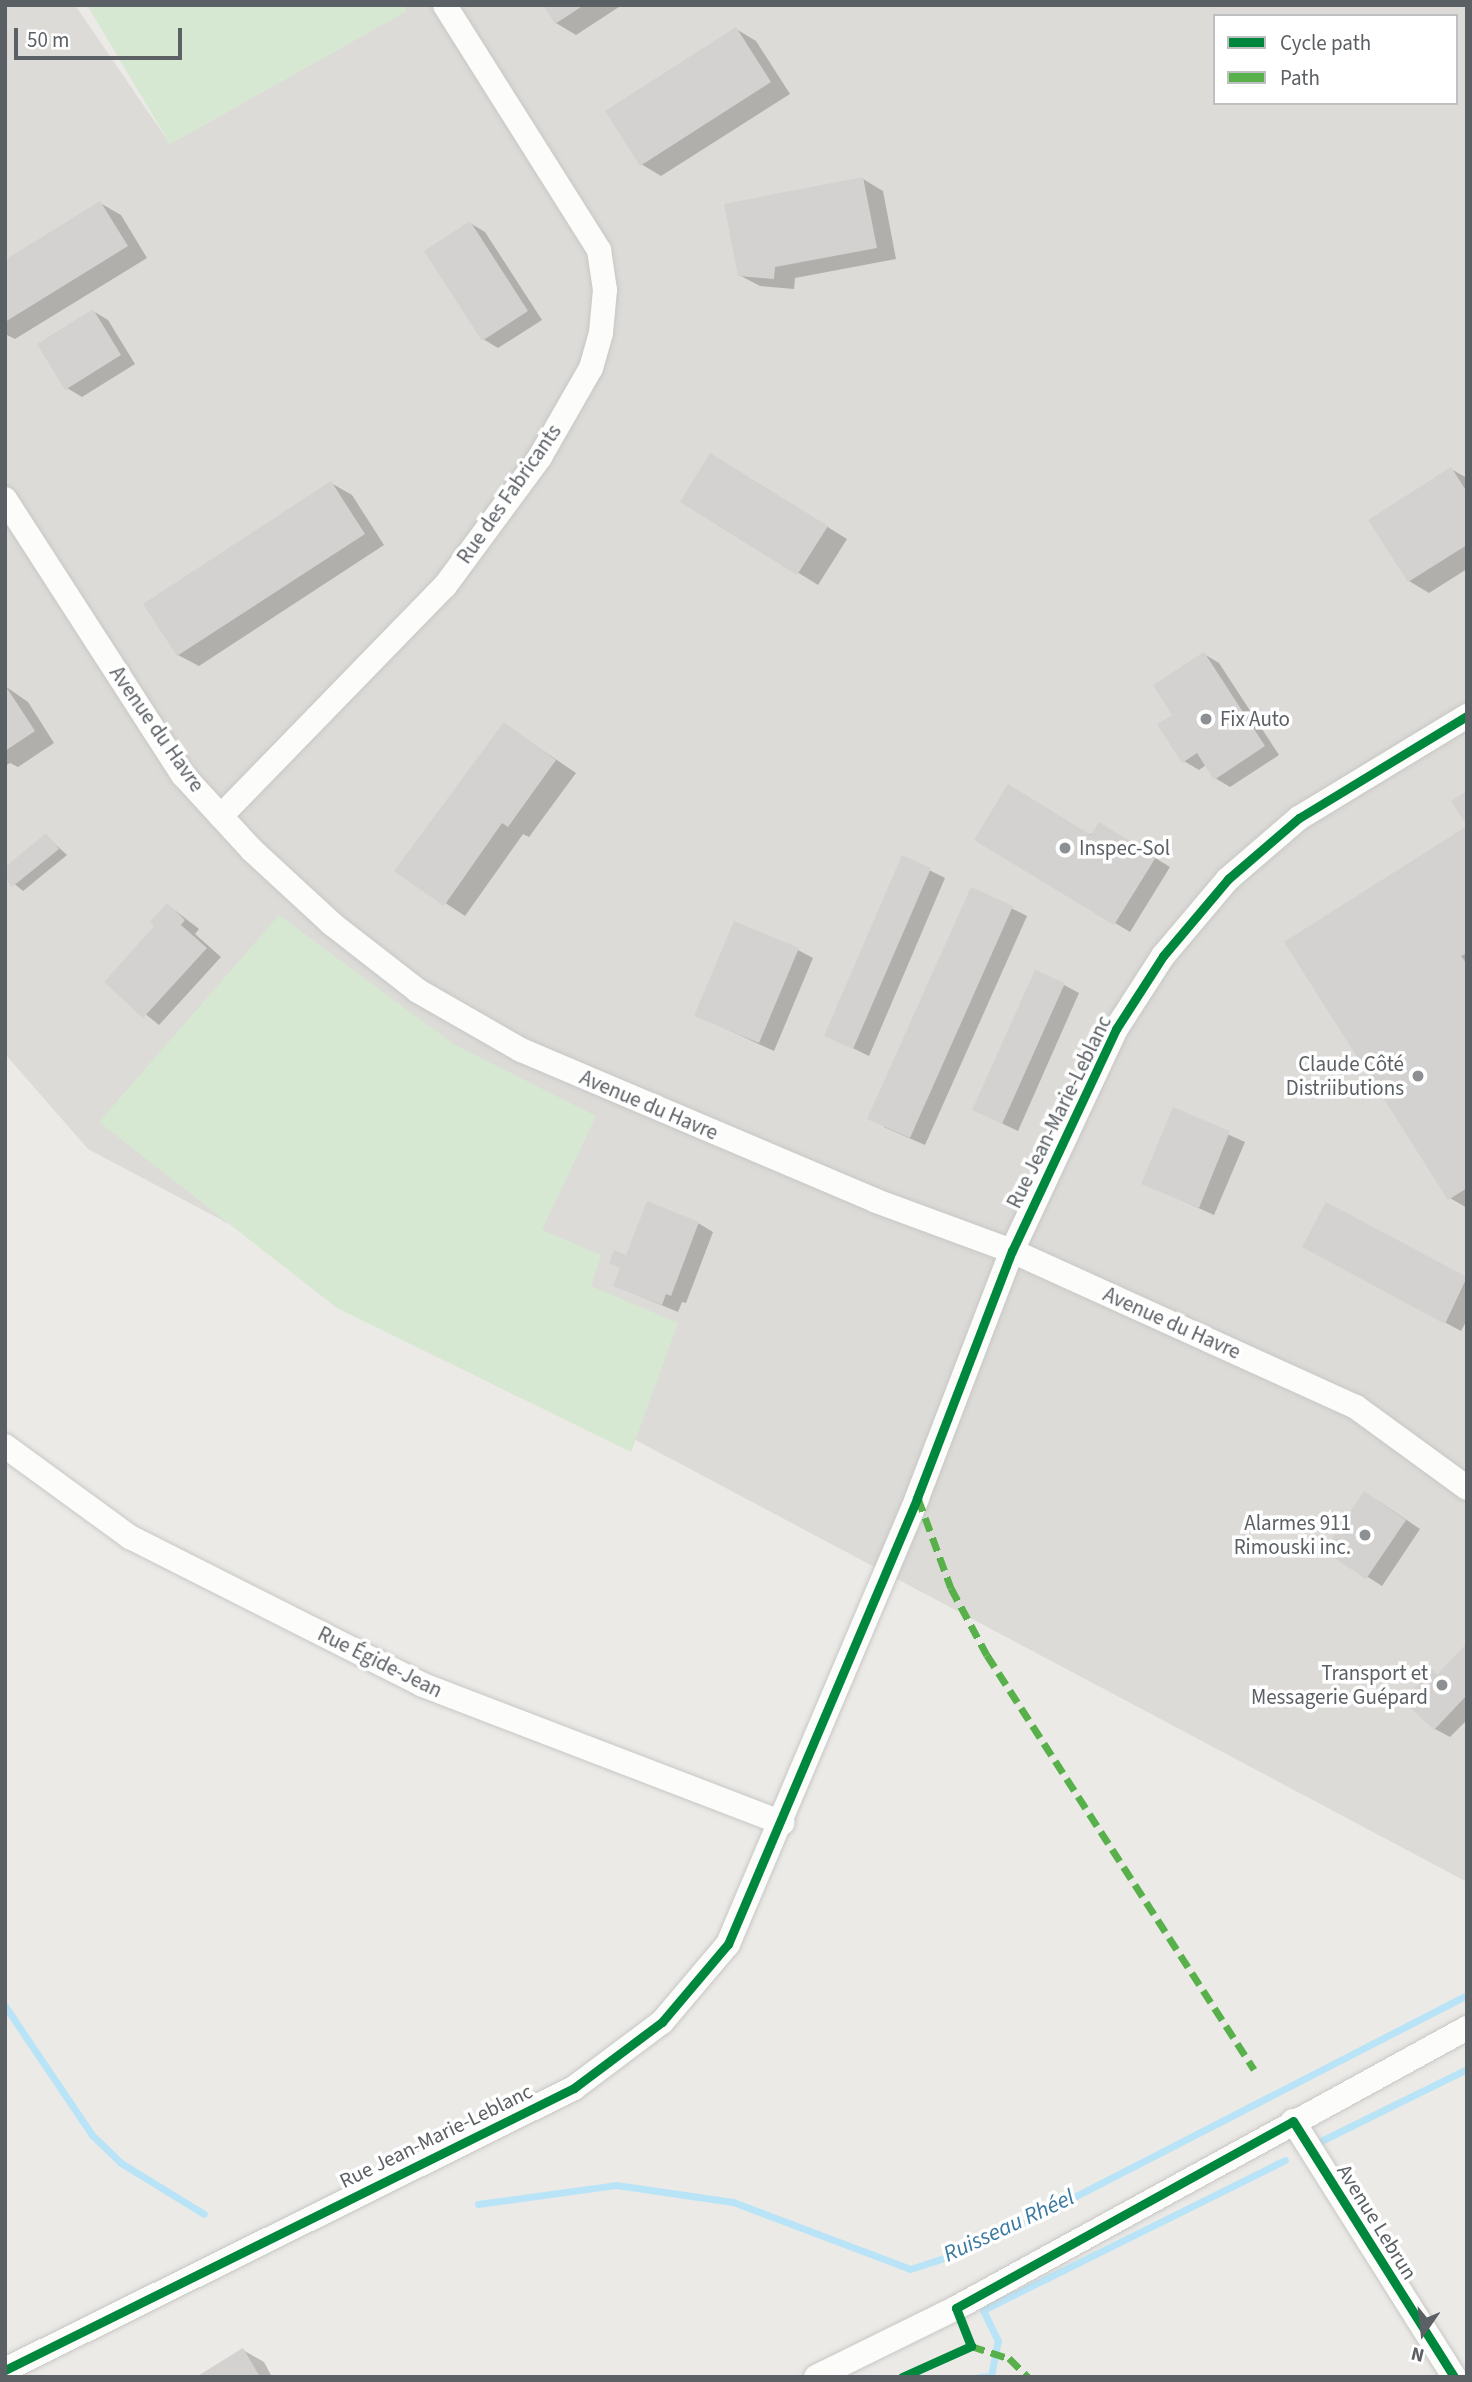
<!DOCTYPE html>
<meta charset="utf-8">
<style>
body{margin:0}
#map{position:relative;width:1472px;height:2382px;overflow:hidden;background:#ebeae6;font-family:"Source Sans 3",sans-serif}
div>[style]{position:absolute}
.industrial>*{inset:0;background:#dcdbd7}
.green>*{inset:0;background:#d6e8d1}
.shadow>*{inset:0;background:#0003}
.stream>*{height:7px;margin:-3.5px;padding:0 3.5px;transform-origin:3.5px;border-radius:3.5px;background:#b9e4f8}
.building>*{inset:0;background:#d3d2d0}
.roads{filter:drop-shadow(0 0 2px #c7c7c7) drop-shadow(0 0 2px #c7c7c7)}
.minor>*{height:24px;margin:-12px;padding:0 12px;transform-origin:12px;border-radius:12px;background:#fcfcfb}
.quiet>*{height:7px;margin-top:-3.5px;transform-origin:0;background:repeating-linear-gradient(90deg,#58b04a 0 14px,transparent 0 21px)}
.cycleway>*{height:9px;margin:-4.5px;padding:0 4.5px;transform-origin:4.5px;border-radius:4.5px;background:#00873e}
.dots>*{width:19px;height:19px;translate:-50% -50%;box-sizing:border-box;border:4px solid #fff;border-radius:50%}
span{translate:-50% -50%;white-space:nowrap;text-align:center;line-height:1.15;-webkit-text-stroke:7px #fff;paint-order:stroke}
.street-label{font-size:21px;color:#5b6064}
.poi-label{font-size:21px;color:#5b6064}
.left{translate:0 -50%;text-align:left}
.right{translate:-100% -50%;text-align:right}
.water-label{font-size:23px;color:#3878a1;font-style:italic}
.frame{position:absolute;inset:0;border:7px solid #5b6064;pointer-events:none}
.legend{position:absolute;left:1213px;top:14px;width:245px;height:91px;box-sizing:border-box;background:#fff;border:2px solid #bdbfc1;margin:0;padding:9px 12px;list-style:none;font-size:21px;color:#5b6064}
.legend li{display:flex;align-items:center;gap:14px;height:35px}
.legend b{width:35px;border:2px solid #bdbfc1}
.north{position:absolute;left:1388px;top:2298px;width:70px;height:70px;-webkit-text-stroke:5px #fff;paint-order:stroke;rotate:194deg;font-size:19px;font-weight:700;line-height:28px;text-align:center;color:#5b6064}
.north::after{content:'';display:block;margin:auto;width:24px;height:32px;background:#5b6064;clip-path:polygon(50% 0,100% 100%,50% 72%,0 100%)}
.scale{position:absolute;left:14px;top:28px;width:168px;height:32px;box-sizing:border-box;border:4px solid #5b6064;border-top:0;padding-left:9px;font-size:21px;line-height:24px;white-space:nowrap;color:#5b6064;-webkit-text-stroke:5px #fff;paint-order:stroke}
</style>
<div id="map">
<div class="industrial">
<div style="clip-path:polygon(evenodd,5px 5px,75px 5px,170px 144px,406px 11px,403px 5px,1467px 5px,1467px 1882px,88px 1149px,5px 1054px,5px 5px,1215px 16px,1456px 16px,1456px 103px,1215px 103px,1215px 16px)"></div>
</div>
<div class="green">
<div style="clip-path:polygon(87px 5px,403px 5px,407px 11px,170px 144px)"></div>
<div style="clip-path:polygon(279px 915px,455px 1045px,596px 1116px,542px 1230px,601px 1255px,591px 1286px,678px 1323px,631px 1452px,337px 1308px,99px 1122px)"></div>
</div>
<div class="shadow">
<div style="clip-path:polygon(545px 5px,622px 5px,576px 35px,556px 23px)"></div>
<div style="clip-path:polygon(736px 29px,756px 41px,790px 94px,661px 176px,641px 164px)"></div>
<div style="clip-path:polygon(863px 179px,883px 191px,896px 259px,795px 278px,794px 289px,760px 286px,739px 275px)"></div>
<div style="clip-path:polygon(100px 203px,121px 215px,147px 258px,15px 339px,5px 334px,5px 262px)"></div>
<div style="clip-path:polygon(470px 223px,485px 232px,542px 320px,498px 348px,483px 339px)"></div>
<div style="clip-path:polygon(93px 311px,108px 320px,135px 364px,82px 397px,67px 388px)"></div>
<div style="clip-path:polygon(731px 467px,847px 539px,818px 585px,683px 501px)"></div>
<div style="clip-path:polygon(1451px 469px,1467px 478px,1467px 569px,1429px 593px,1409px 581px)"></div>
<div style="clip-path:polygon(331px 483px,352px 495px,384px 545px,199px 666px,178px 655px)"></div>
<div style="clip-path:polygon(1204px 654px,1219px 663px,1279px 755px,1230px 787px,1215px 778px,1206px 765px,1199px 770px,1184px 761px,1174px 715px)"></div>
<div style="clip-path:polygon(5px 686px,28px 702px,54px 743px,18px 767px,10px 763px,5px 766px)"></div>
<div style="clip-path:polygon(504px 724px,576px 773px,529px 837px,523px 834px,465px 916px,397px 871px)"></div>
<div style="clip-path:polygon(1467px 828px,1467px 1208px,1450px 1198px)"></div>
<div style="clip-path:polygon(1114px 833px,1170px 867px,1130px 932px,977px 839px)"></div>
<div style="clip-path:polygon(46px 836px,67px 855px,23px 891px,5px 876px)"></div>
<div style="clip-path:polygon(903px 857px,945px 878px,869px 1056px,826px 1035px)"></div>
<div style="clip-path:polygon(972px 889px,1027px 916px,925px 1145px,884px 1127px)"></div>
<div style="clip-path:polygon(168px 905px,199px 929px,195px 934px,221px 957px,159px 1025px,106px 982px,157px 926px)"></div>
<div style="clip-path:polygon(798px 950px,813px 958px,774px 1051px,696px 1015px)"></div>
<div style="clip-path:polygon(1064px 985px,1079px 993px,1018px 1131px,974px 1110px)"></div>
<div style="clip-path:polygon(1174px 1110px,1245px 1142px,1214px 1215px,1143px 1183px)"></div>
<div style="clip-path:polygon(1327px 1204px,1467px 1279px,1467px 1320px,1461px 1331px,1319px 1255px)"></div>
<div style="clip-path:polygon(698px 1223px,713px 1232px,686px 1303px,682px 1302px,678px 1312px,615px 1286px,627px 1257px)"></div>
<div style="clip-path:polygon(1380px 1502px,1420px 1529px,1382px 1586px,1326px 1550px)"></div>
<div style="clip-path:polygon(1467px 1646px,1467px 1720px,1450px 1737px,1435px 1729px,1432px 1672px,1439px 1676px)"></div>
<div style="clip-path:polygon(243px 2350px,264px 2362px,272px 2377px,199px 2377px)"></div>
</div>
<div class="stream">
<div style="left:5px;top:2006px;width:156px;rotate:56deg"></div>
<div style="left:92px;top:2135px;width:40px;rotate:44deg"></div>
<div style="left:121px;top:2163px;width:97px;rotate:31.6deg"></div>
<div style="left:1321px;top:2141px;width:163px;rotate:-26.3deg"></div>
<div style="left:478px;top:2204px;width:139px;rotate:-7.8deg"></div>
<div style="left:616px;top:2185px;width:118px;rotate:8.3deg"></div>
<div style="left:733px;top:2202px;width:189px;rotate:20.7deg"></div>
<div style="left:910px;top:2269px;width:68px;rotate:-17.9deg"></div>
<div style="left:975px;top:2248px;width:553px;rotate:-27.21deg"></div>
<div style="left:979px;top:2377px;width:12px;rotate:-5deg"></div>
<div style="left:991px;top:2376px;width:36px;rotate:-79deg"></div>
<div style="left:998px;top:2341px;width:34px;rotate:-116deg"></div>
<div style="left:983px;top:2310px;width:337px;rotate:-26.4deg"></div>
</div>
<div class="building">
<div style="clip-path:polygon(543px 5px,584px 5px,555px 24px)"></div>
<div style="clip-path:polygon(736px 27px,771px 82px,640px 166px,605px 111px)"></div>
<div style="clip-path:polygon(863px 177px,877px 248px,775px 267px,774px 279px,738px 276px,724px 204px)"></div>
<div style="clip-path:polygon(100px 201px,128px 246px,5px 322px,5px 260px)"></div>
<div style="clip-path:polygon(470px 221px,528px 311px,482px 341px,424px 251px)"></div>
<div style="clip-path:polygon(93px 309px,121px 355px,65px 390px,37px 344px)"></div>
<div style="clip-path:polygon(710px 453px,828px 526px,797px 575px,680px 502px)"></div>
<div style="clip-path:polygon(1451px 467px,1467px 492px,1467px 545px,1408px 582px,1368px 520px)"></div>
<div style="clip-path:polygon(331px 481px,365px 534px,177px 656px,143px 604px)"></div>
<div style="clip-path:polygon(1204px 652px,1265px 746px,1214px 780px,1197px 753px,1182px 763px,1157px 724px,1172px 715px,1153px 685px)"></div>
<div style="clip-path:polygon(7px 688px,35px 731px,5px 751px,5px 689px)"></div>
<div style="clip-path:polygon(504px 722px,556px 760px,508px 827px,502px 823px,444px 906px,394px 871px)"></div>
<div style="clip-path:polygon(1008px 784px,1091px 835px,1099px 822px,1156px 857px,1114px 925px,974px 840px)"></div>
<div style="clip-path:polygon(1467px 791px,1467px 953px,1461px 956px,1467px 964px,1467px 1188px,1448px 1200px,1284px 942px,1467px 826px,1451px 801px)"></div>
<div style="clip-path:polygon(46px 833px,59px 849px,12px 887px,5px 878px,5px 867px)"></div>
<div style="clip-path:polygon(902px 855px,931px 868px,853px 1049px,824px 1036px)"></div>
<div style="clip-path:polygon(971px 887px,1013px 906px,910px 1138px,867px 1119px)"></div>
<div style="clip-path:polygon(167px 903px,185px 920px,181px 925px,207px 948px,143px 1018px,104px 982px,154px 926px,150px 922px)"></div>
<div style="clip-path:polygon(734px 921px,799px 948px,759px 1043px,694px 1016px)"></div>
<div style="clip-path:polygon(1035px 970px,1065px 983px,1002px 1124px,972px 1110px)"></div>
<div style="clip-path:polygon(1173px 1107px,1230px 1131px,1199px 1208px,1141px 1184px)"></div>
<div style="clip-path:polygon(647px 1201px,699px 1222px,671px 1296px,666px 1294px,662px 1305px,613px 1286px,620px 1268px,609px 1263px,614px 1250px,626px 1255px)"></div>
<div style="clip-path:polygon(1326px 1202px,1467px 1277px,1445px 1324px,1302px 1247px)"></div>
<div style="clip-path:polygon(1364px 1491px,1406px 1520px,1366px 1579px,1324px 1551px)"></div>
<div style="clip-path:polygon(1467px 1643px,1467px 1695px,1434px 1730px,1403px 1701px,1432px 1669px,1437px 1675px)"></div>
<div style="clip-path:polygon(243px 2348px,260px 2377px,196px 2377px)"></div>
</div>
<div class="roads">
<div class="minor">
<div style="left:5px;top:499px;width:328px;rotate:57.2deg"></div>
<div style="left:183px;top:775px;width:103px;rotate:47.4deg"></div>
<div style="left:253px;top:851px;width:108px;rotate:42.7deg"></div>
<div style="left:332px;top:924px;width:109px;rotate:37.9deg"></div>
<div style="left:418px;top:991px;width:119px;rotate:29.8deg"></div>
<div style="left:521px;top:1050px;width:386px;rotate:23deg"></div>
<div style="left:876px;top:1201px;width:145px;rotate:20.2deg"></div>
<div style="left:1012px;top:1251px;width:378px;rotate:24.4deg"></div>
<div style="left:1356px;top:1407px;width:137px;rotate:36.1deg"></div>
<div style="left:221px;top:816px;width:321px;rotate:-45.8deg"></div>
<div style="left:445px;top:586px;width:160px;rotate:-53.6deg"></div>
<div style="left:540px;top:457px;width:103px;rotate:-60.2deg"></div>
<div style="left:591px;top:368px;width:36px;rotate:-74deg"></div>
<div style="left:601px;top:333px;width:43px;rotate:-84.7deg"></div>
<div style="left:605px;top:290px;width:40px;rotate:-98.5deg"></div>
<div style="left:599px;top:250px;width:289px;rotate:-122.2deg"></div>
<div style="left:5px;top:1446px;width:155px;rotate:36.1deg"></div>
<div style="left:130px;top:1537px;width:328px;rotate:26.8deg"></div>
<div style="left:423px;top:1685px;width:385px;rotate:21deg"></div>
<div style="left:1293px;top:2121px;width:302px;rotate:57.8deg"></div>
<div style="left:5px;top:2370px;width:635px;rotate:-26.36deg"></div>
<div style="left:574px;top:2088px;width:110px;rotate:-36.9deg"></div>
<div style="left:662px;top:2022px;width:102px;rotate:-49.8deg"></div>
<div style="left:728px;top:1944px;width:484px;rotate:-67deg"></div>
<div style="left:917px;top:1498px;width:265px;rotate:-69deg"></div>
<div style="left:1012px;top:1251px;width:245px;rotate:-64.9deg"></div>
<div style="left:1116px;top:1029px;width:87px;rotate:-57.2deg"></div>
<div style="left:1163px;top:956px;width:101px;rotate:-49.8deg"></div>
<div style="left:1228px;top:879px;width:94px;rotate:-40.7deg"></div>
<div style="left:1299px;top:818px;width:197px;rotate:-31.3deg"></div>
<div style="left:816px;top:2377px;width:156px;rotate:-26.2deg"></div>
<div style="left:956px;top:2308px;width:583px;rotate:-28.72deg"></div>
</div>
</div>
<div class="quiet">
<div style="left:918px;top:1498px;width:96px;rotate:69.9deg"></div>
<div style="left:951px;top:1588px;width:76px;rotate:61.8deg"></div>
<div style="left:987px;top:1655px;width:493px;rotate:57.2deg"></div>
<div style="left:971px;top:2346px;width:40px;rotate:18deg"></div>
<div style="left:1009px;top:2358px;width:27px;rotate:45deg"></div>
</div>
<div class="cycleway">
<div style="left:5px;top:2370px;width:635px;rotate:-26.36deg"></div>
<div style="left:574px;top:2088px;width:110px;rotate:-36.9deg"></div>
<div style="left:662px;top:2022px;width:102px;rotate:-49.8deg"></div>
<div style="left:728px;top:1944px;width:484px;rotate:-67deg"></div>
<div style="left:917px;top:1498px;width:265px;rotate:-69deg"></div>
<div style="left:1012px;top:1251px;width:245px;rotate:-64.9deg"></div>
<div style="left:1116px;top:1029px;width:87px;rotate:-57.2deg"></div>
<div style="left:1163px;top:956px;width:101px;rotate:-49.8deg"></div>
<div style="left:1228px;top:879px;width:94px;rotate:-40.7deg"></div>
<div style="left:1299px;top:818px;width:197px;rotate:-31.3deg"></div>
<div style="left:902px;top:2377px;width:76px;rotate:-24.2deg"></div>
<div style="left:971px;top:2346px;width:41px;rotate:-111.5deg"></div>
<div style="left:956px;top:2308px;width:385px;rotate:-29deg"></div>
<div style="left:1293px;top:2121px;width:302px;rotate:57.8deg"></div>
</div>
<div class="dots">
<div style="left:1206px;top:719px;background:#8d9092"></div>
<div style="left:1065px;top:848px;background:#8d9092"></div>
<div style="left:1418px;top:1076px;background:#8d9092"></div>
<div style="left:1365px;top:1535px;background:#8d9092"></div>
<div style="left:1442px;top:1685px;background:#8d9092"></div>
</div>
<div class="street-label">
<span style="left:509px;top:494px;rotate:-55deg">Rue des Fabricants</span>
<span style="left:157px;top:729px;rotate:55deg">Avenue du Havre</span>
<span style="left:649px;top:1105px;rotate:23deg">Avenue du Havre</span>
<span style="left:1059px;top:1112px;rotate:-64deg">Rue Jean-Marie-Leblanc</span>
<span style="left:1172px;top:1323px;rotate:24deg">Avenue du Havre</span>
<span style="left:380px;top:1662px;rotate:26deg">Rue Égide-Jean</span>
<span style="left:436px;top:2136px;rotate:-26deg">Rue Jean-Marie-Leblanc</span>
<span style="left:1377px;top:2222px;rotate:58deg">Avenue Lebrun</span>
</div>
<div class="poi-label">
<span class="left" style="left:1220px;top:719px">Fix Auto</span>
<span class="left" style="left:1079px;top:848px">Inspec-Sol</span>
<span class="right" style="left:1404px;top:1076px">Claude Côté<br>Distriibutions</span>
<span class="right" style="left:1351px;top:1535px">Alarmes 911<br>Rimouski inc.</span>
<span class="right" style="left:1428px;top:1685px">Transport et<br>Messagerie Guépard</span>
</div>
<div class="water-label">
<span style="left:1009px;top:2226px;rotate:-25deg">Ruisseau Rhéel</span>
</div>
<div class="frame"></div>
<ul class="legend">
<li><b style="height:9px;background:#00873e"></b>Cycle path</li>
<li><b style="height:9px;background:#58b04a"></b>Path</li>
</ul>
<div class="north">N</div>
<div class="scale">50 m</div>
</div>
